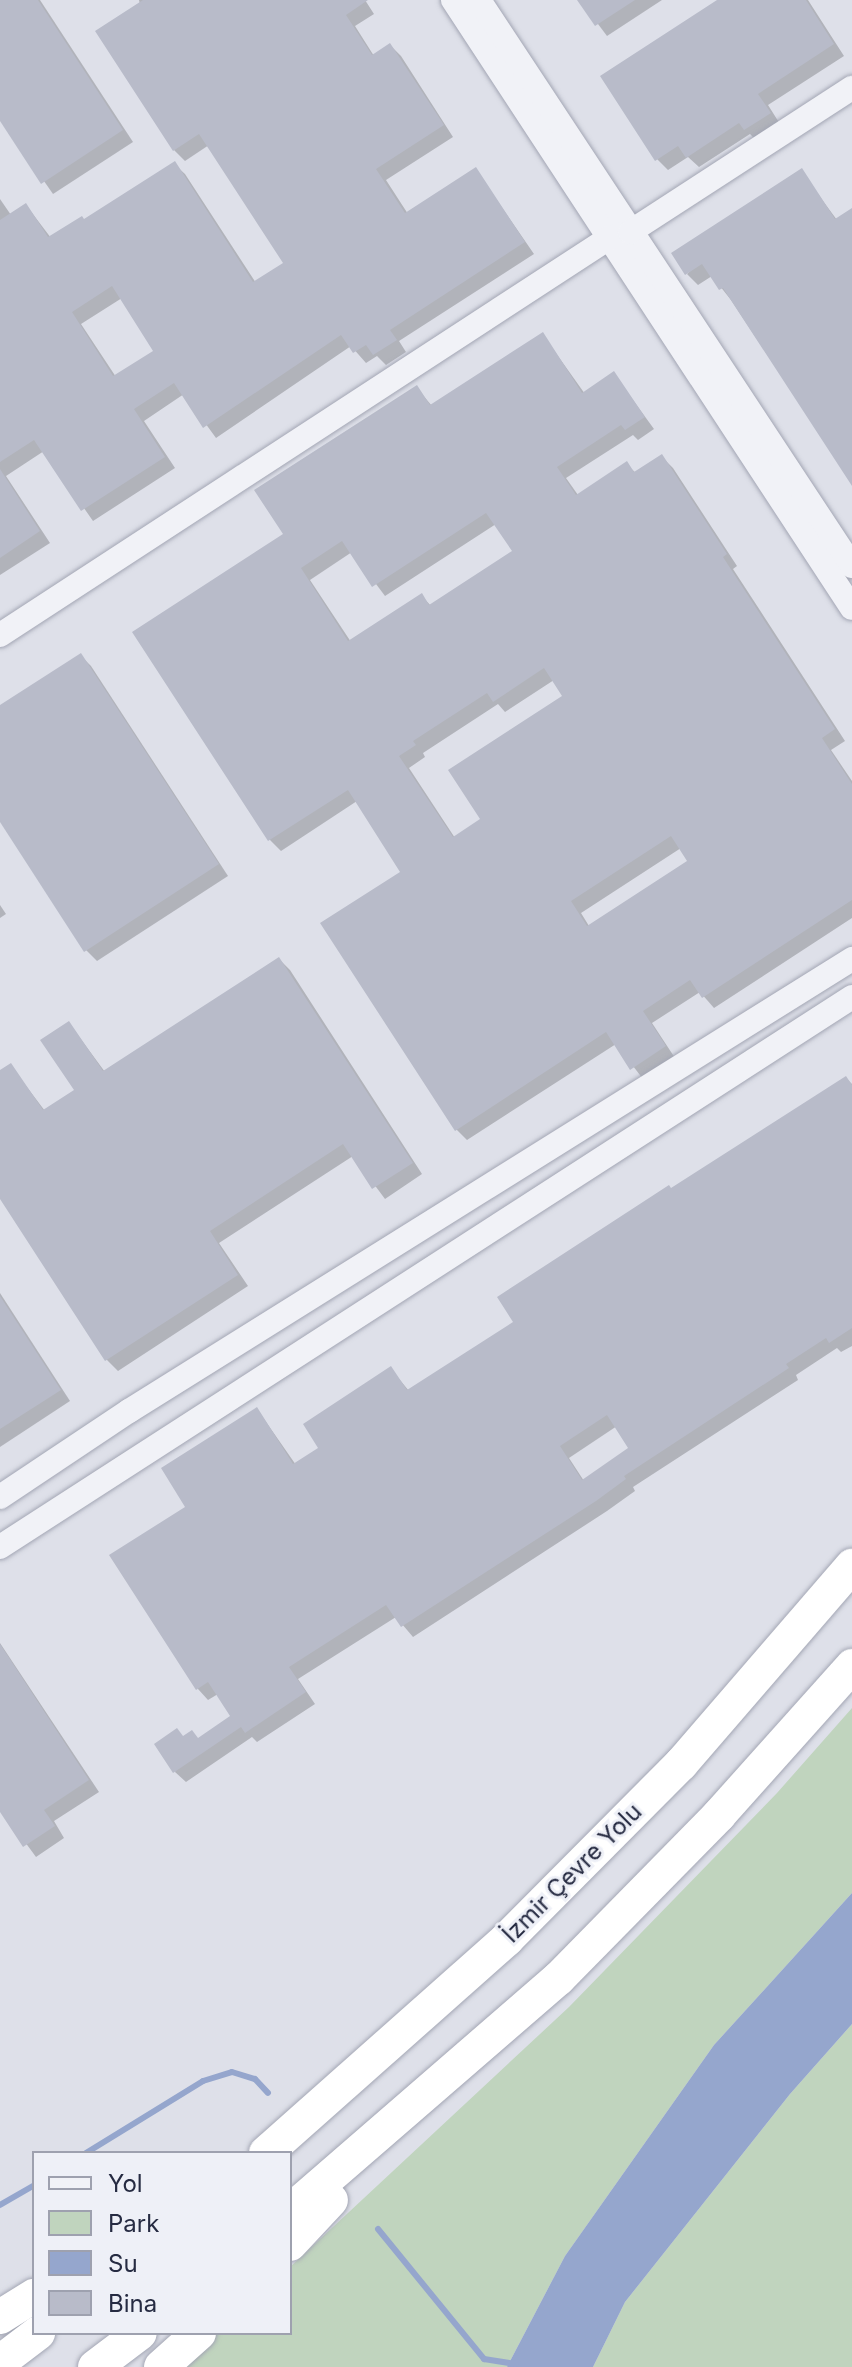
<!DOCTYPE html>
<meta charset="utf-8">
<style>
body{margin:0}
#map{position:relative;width:852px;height:2367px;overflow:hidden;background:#dee0e9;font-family:Inter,sans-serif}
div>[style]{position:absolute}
.green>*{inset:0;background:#c0d4be}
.water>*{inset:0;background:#95a6cd}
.shadow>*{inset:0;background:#0003}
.stream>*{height:6px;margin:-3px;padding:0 3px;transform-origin:3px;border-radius:3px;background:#95a6cd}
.building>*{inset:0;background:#b8bbc9}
.roads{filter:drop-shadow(0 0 2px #a3a6b4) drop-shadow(0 0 2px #a3a6b4)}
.minor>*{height:24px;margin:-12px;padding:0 12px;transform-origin:12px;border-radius:12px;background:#f1f2f7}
.highway>*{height:34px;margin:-17px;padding:0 17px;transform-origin:17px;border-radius:17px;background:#fff}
span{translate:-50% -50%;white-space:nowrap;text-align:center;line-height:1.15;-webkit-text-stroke:6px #eef0f7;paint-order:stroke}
.street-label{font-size:24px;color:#262b42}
.legend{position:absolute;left:32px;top:2151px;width:260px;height:184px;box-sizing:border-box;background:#eef0f7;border:2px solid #9ea1af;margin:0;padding:10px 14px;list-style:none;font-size:24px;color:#262b42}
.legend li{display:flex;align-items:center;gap:16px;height:40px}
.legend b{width:40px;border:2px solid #9ea1af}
</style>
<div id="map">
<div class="green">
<div style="clip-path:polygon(852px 1708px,852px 1893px,714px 2045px,565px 2256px,507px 2367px,179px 2367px,215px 2333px,290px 2333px,290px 2267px,569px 2007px,777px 1793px)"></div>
<div style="clip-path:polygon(852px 2024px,852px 2367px,593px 2367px,625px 2302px,790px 2094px)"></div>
</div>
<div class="water">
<div style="clip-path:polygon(852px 1893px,852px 2024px,790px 2094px,625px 2302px,593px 2367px,507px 2367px,565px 2256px,714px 2045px)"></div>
</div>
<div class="shadow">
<div style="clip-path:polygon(0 0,40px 0,133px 142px,53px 194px,0 118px)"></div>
<div style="clip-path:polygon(evenodd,139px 0,365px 0,374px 14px,355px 26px,374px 56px,390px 45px,401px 56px,453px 137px,386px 180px,408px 214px,476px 170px,534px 254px,399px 341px,406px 352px,386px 365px,377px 356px,366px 363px,351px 346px,216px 438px,184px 394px,144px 421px,175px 468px,93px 521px,44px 451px,6px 476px,50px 543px,0 575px,0 199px,11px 215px,26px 205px,51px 238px,85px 221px,174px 164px,185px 174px,256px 283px,286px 263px,209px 145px,185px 161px,174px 150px,139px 0,122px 298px,156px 351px,116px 377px,81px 324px,122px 298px)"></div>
<div style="clip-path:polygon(580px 0,662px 0,607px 36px)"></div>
<div style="clip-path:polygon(721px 0,808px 0,844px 56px,768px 105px,780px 124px,756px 140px,750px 134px,699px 167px,688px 157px,668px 170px,657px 159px)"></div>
<div style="clip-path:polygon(801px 171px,837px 220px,852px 210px,852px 482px,731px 300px,712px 276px,698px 285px,687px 274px)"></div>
<div style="clip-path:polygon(evenodd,543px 335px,585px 394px,614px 374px,654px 429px,638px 440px,633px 435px,566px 478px,578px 495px,626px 464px,636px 473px,662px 457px,673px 468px,737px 566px,733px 569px,845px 741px,831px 750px,852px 781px,852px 918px,714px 1008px,700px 992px,652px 1023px,675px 1058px,643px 1079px,616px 1044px,467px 1140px,456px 1129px,402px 872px,357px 801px,281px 851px,270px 840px,135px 632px,286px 534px,416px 387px,432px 406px,543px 335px,496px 524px,514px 551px,431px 606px,422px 596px,351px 642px,310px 580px,352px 552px,385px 596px,496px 524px,543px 335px,554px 680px,565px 697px,483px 820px,455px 838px,409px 768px,425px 757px,423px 753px,498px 704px,505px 712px,554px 680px,543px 335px,681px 848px,689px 861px,589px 926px,581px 913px,681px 848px)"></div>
<div style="clip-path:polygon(80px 655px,91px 666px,228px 876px,97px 961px,86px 950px,0 819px,0 708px)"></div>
<div style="clip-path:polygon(0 905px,6px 914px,0 918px)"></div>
<div style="clip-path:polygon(279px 959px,290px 970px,422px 1174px,385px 1199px,353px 1156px,219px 1243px,248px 1286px,118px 1371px,107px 1360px,0 1196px,0 1073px,11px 1066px,45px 1111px,77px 1090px,69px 1023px,105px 1072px)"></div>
<div style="clip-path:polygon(evenodd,846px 1078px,852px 1084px,852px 1346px,841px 1352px,837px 1348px,796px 1375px,798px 1380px,633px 1487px,635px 1491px,607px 1511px,413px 1637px,396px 1617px,298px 1679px,315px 1704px,257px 1742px,252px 1737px,186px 1782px,175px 1772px,184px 1738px,199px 1739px,232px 1717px,218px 1694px,208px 1700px,198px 1689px,188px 1507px,257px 1409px,296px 1465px,321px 1448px,391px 1369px,409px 1391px,516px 1322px,671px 1190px,846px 1078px,617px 1426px,631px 1449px,584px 1481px,569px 1458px,617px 1426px)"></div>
<div style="clip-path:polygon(0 1293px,70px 1401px,0 1447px)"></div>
<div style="clip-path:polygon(0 1643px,99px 1792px,54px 1821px,64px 1838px,36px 1857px,0 1808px)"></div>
</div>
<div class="stream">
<div style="left:86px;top:2153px;width:137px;rotate:-31.6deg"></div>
<div style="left:203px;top:2081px;width:30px;rotate:-17deg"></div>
<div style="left:232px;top:2072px;width:24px;rotate:17deg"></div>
<div style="left:255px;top:2079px;width:19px;rotate:47deg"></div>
<div style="left:0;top:2205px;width:39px;rotate:-30deg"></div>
<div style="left:378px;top:2229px;width:168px;rotate:50.8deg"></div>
<div style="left:484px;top:2359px;width:32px;rotate:9deg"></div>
</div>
<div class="building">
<div style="clip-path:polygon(0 0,38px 0,123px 130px,41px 184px,0 121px)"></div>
<div style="clip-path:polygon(evenodd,143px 0,368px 0,346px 15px,372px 55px,390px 43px,444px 125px,376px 169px,405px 213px,476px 167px,525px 242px,390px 330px,397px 340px,373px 355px,366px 345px,353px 353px,341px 335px,203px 428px,174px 383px,134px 409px,165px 457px,81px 511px,34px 440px,0 462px,0 220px,26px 203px,48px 237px,82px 216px,84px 219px,175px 161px,253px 282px,283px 263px,199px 134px,173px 151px,95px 31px,143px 0,112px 286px,153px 351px,113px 376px,72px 312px,112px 286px)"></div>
<div style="clip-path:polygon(577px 0,635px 0,595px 26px)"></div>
<div style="clip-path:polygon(717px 0,806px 0,834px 44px,758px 94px,771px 113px,744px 130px,739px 123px,686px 158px,678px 146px,655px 161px,600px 76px)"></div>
<div style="clip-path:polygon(802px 168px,835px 219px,852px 208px,852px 486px,723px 288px,719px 290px,702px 264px,685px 275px,671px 253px)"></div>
<div style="clip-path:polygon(evenodd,543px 332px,582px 393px,614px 371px,645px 417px,625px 430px,621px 425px,557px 467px,576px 495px,627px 461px,634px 472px,662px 454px,727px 554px,723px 557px,835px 729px,822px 738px,852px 784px,852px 900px,702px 998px,690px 980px,643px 1011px,666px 1046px,630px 1070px,606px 1032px,455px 1131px,320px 923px,400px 872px,348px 790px,268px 841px,132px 632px,283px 534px,254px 490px,417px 385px,430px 405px,543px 332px,486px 513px,512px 551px,429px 605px,422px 593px,348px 641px,301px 568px,342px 541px,372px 587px,486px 513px,543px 332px,544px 668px,562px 696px,448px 770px,480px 819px,453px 837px,399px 756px,416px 745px,413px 741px,487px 693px,493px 702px,544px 668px,543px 332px,671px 836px,687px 861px,587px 926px,571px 901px,671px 836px)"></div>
<div style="clip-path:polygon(0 469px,40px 531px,0 558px)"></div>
<div style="clip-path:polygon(81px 653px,219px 864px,84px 952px,0 822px,0 705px)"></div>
<div style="clip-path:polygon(279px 957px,413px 1163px,372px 1189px,343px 1144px,210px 1231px,238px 1275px,105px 1361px,0 1199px,0 1070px,11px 1063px,43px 1110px,74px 1090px,40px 1040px,69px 1021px,103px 1071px)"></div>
<div style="clip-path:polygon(evenodd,846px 1076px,852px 1085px,852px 1328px,829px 1343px,826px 1338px,786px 1364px,789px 1368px,624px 1476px,626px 1479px,596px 1501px,401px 1627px,386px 1605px,289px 1667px,306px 1692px,245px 1733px,241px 1727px,173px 1773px,154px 1744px,177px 1728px,183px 1736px,192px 1730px,198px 1738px,230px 1716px,208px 1682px,196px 1690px,109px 1555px,185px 1507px,161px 1468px,257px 1407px,293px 1464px,318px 1448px,303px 1424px,391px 1366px,407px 1390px,513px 1322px,497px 1297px,669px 1185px,671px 1188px,846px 1076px,607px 1415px,628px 1448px,582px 1480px,560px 1446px,607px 1415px)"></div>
<div style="clip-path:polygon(0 1296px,61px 1390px,0 1429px)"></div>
<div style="clip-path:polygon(0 1644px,89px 1780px,44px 1810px,55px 1826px,23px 1847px,0 1812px)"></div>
</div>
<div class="roads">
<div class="minor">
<div style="left:453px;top:0;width:727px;rotate:56.73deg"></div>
<div style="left:479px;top:0;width:678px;rotate:56.61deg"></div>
<div style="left:0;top:635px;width:727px;rotate:-33.1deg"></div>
<div style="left:609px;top:238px;width:22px;rotate:-16deg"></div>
<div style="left:630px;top:232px;width:265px;rotate:-33deg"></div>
<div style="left:0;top:1497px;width:155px;rotate:-33.7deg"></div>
<div style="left:129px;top:1411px;width:853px;rotate:-32.01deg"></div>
<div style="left:0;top:1547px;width:1014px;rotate:-32.84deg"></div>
</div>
<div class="highway">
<div style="left:266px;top:2153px;width:322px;rotate:-41.6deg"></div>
<div style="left:507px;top:1939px;width:247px;rotate:-45.2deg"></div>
<div style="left:681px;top:1764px;width:262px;rotate:-49.2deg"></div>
<div style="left:290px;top:2211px;width:356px;rotate:-40.9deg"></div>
<div style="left:559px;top:1978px;width:228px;rotate:-45.5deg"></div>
<div style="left:719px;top:1815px;width:200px;rotate:-48.2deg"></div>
<div style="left:290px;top:2244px;width:60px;rotate:-47deg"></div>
<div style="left:0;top:2317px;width:40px;rotate:-32deg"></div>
<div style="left:0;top:2362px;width:48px;rotate:-37.3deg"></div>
<div style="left:95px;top:2367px;width:56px;rotate:-37.1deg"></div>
<div style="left:161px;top:2367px;width:51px;rotate:-41.8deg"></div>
</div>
</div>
<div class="street-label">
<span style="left:572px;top:1873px;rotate:-45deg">İzmir Çevre Yolu</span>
</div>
<ul class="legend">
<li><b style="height:10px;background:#f1f2f7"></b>Yol</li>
<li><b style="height:22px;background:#c0d4be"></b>Park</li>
<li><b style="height:22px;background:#95a6cd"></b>Su</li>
<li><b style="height:22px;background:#b8bbc9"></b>Bina</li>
</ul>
</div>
